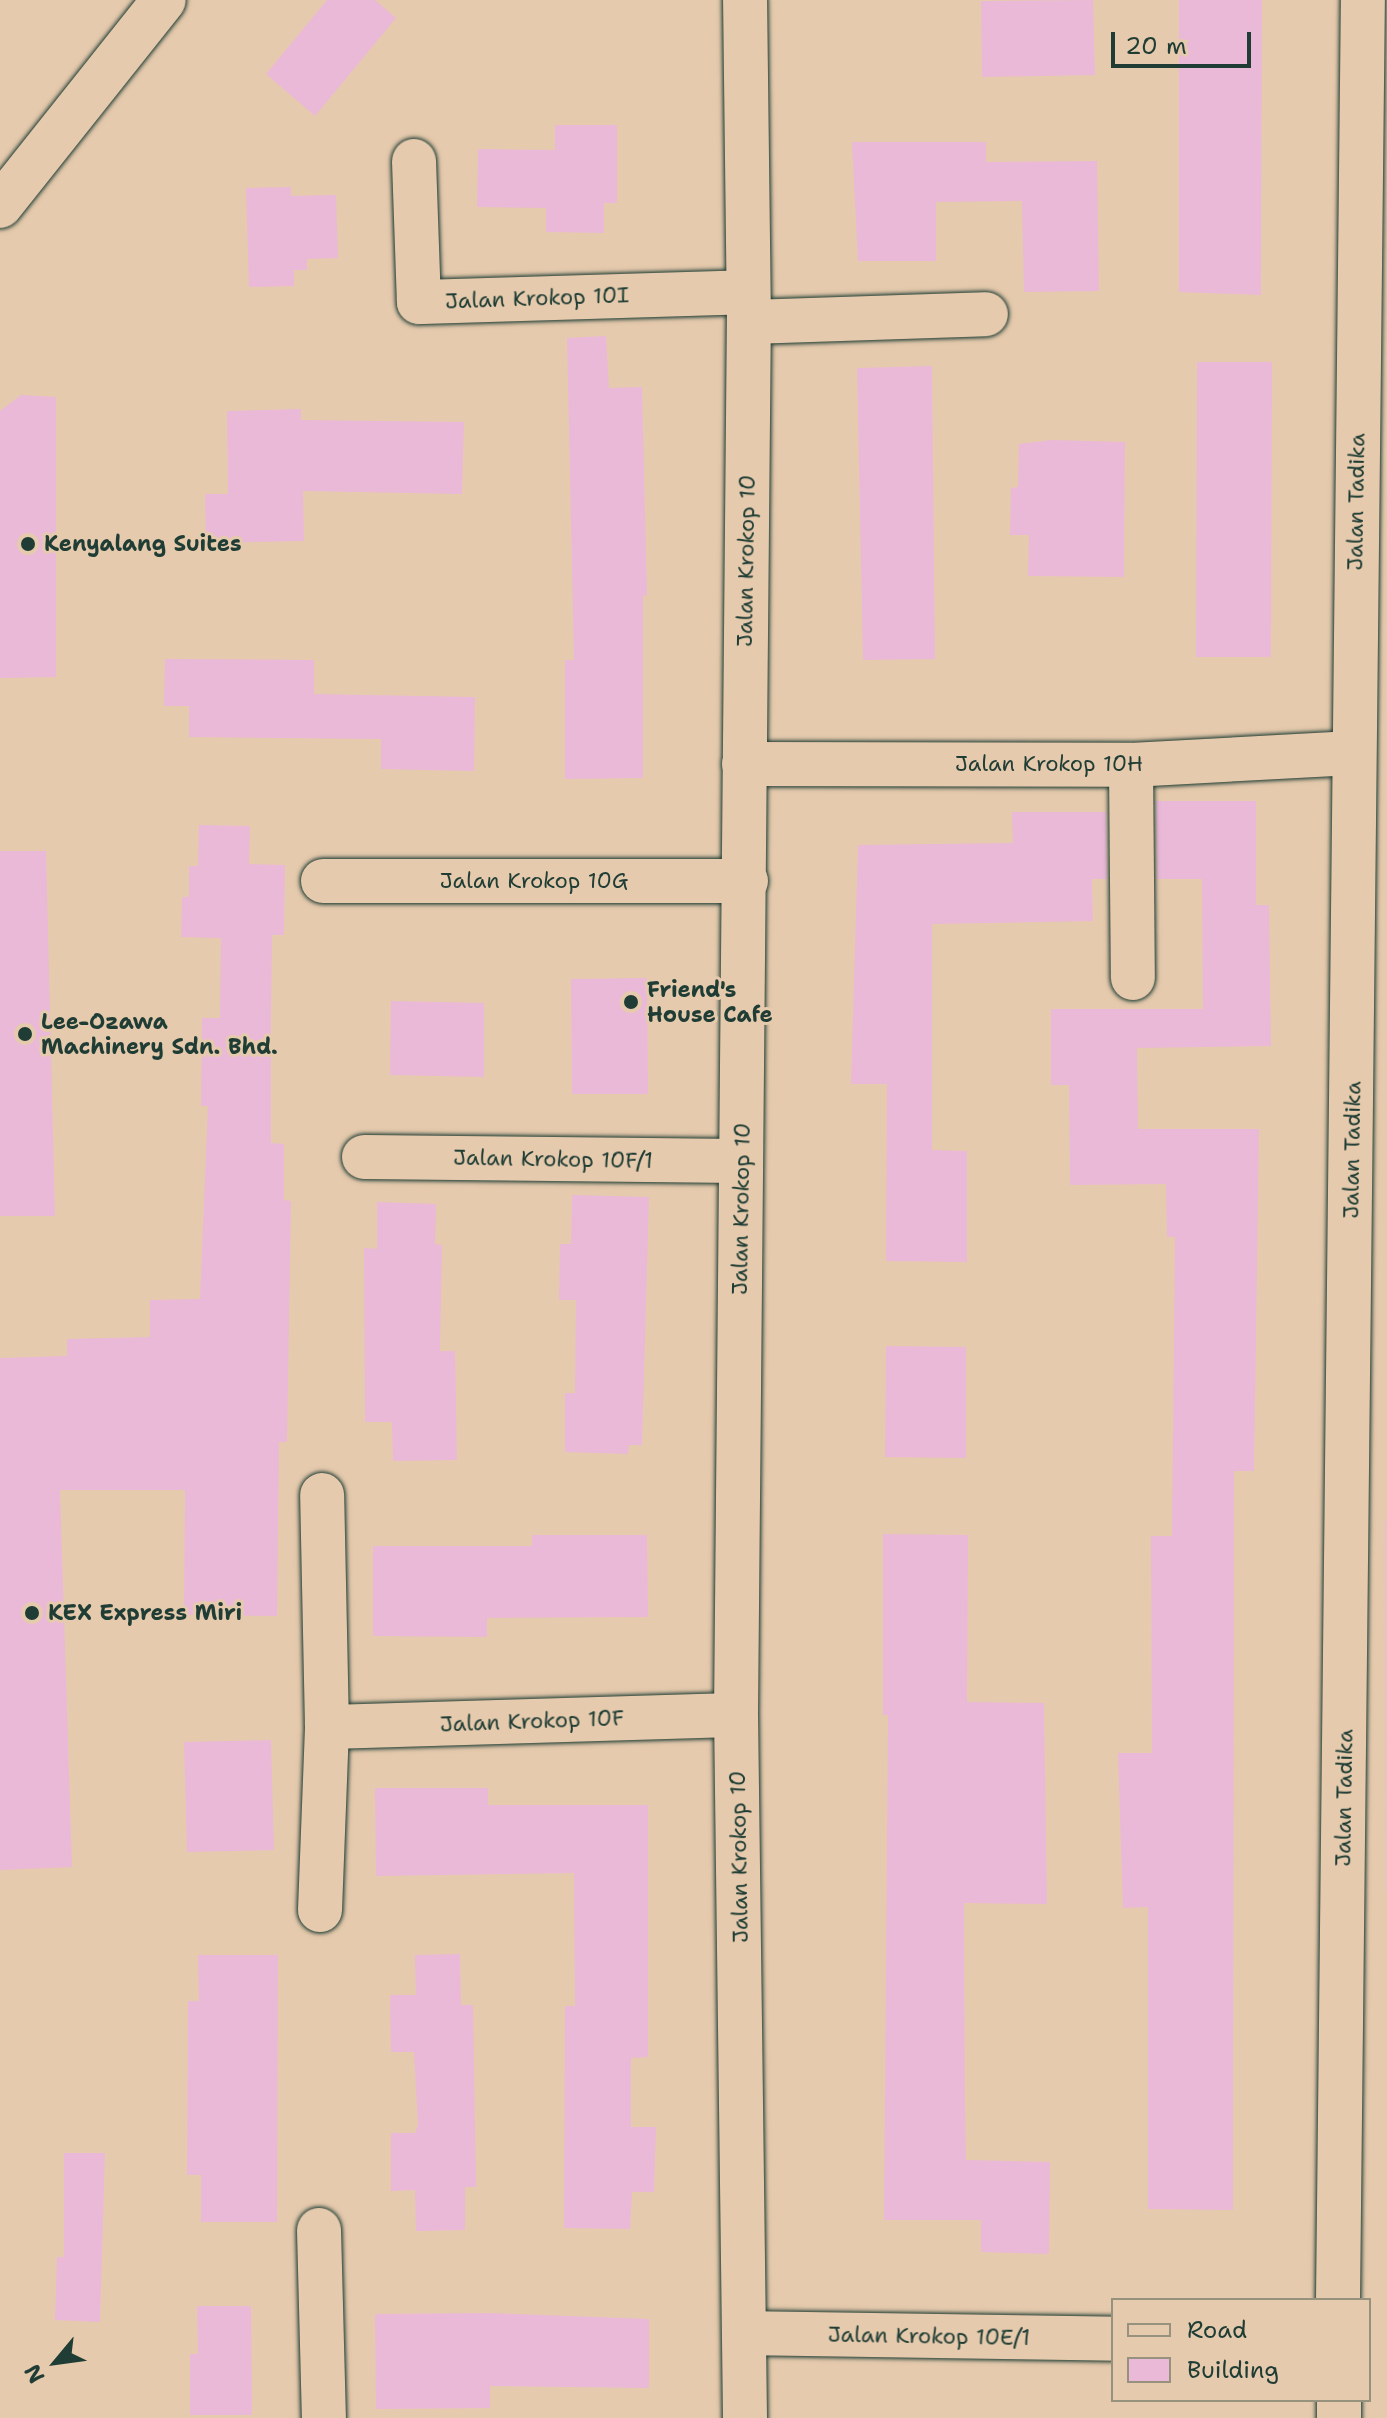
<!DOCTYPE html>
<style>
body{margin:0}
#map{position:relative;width:1387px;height:2418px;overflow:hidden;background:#e6caad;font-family:"Shantell Sans",sans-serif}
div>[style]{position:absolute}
.built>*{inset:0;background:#e7c5ba}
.building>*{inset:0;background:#eab9d8}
.roads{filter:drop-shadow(0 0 2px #1f3d34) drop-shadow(0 0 2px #1f3d34)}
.minor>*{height:44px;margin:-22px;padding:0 22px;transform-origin:22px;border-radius:22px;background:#e6caad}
.tertiary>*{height:44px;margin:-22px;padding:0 22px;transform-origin:22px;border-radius:22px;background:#e6caad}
.dots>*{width:22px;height:22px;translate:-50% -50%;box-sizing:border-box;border:4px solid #e6caad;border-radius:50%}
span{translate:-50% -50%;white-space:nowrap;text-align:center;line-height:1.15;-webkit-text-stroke:6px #e6caad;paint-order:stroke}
.street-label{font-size:22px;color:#1f3d34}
.poi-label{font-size:22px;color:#1f3d34;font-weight:700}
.left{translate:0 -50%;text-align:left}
.legend{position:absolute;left:1111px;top:2298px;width:260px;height:104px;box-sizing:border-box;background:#e6caad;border:2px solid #96927d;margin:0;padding:10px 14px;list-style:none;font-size:24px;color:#1f3d34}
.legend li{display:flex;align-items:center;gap:16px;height:40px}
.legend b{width:40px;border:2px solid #96927d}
.north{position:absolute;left:16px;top:2322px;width:80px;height:80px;-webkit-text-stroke:6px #e6caad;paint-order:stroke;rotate:241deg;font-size:22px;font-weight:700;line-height:32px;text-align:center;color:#1f3d34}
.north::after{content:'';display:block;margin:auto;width:28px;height:36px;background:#1f3d34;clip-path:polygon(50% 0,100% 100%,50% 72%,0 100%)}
.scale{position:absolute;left:1111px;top:32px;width:140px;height:36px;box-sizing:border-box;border:4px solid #1f3d34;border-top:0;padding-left:10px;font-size:24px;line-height:28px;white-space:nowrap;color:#1f3d34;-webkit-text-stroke:6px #e6caad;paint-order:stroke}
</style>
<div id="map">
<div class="built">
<div style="clip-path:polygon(1387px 1518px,1387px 1894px,1385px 1894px,1383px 1521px)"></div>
</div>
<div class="building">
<div style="clip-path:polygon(327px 0,375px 0,396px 18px,315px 116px,266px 74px)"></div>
<div style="clip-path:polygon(1093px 0,1095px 75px,982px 77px,981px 1px)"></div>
<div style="clip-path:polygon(1179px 0,1262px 0,1261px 295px,1179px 292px)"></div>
<div style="clip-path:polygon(555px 125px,617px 125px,617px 203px,604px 203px,604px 233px,546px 232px,546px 208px,477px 207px,478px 149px,555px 150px)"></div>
<div style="clip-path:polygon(852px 142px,986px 142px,986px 162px,1097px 161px,1099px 291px,1024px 292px,1022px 201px,936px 202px,936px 261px,858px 261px)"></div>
<div style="clip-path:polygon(291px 187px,291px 196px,336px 195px,338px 258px,307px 259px,307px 270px,294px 270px,294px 286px,249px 287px,246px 188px)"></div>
<div style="clip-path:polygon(606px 336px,609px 388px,642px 387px,647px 595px,643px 596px,643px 778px,565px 779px,565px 660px,574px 660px,567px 338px)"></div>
<div style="clip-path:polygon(1197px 362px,1272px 362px,1271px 657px,1196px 657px)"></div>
<div style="clip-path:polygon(932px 366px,935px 659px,863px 660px,857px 368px)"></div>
<div style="clip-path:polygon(21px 395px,56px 397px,56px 677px,0 678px,0 411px)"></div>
<div style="clip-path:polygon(301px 409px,301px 420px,464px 422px,462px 494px,303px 491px,304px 541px,206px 543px,205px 494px,228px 494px,227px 411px)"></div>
<div style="clip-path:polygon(1051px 440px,1125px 442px,1124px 577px,1028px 576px,1029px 535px,1010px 535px,1011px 488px,1018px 487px,1019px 444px)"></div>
<div style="clip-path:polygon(165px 659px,314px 660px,314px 694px,475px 697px,474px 771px,381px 769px,381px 739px,189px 737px,189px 706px,164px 706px)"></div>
<div style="clip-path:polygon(1156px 801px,1256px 801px,1256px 905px,1269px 905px,1271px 1046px,1137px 1048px,1138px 1129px,1259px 1129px,1254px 1471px,1234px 1471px,1233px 2210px,1148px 2209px,1148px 1907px,1123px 1908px,1118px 1753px,1152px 1753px,1151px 1536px,1172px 1536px,1175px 1237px,1167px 1237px,1166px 1184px,1070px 1185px,1069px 1085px,1051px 1085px,1051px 1009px,1203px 1009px,1202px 879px,1157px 879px)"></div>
<div style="clip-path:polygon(1012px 812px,1106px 812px,1107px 879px,1092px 879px,1093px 921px,932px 924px,932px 1150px,967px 1151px,967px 1262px,886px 1261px,887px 1084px,851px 1084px,858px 845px,1013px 843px)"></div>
<div style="clip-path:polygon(199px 825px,250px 826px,249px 864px,285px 865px,284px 935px,272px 935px,271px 1019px,271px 1143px,284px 1144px,284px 1200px,291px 1201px,287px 1442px,279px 1442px,277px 1616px,184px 1615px,185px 1490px,60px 1490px,72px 1867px,0 1870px,0 1358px,67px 1356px,67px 1339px,150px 1337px,150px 1300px,200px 1299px,208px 1106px,201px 1106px,202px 1018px,220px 1018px,221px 938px,181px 937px,182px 897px,189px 897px,189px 866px,198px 866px)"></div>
<div style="clip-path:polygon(0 851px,46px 851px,55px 1216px,0 1216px)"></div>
<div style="clip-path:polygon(647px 978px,648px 1094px,572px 1094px,571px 979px)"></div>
<div style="clip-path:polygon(391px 1001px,484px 1003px,484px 1077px,390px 1075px)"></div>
<div style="clip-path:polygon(572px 1195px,649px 1197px,642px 1445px,629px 1445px,628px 1454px,565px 1452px,565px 1393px,575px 1393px,576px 1300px,559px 1300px,560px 1244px,571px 1244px)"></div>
<div style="clip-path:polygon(377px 1202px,436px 1204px,435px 1244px,442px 1245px,440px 1351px,455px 1351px,457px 1460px,393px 1461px,392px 1422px,365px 1422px,364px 1248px,377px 1249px)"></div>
<div style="clip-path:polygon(886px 1346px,966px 1347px,966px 1458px,885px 1457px)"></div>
<div style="clip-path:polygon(883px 1534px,968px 1535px,967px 1702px,1044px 1703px,1047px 1904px,964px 1903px,965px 2109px,966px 2160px,1050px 2162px,1049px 2254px,981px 2252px,981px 2220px,884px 2220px,888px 1715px,883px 1715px)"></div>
<div style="clip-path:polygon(532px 1535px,647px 1535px,648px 1617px,487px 1618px,487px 1637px,373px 1636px,373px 1546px,532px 1546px)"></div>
<div style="clip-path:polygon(271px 1740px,274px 1850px,187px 1852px,184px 1742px)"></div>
<div style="clip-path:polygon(375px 1788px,488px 1788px,488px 1805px,648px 1805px,648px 2057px,631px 2058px,631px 2127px,656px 2127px,654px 2192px,632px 2192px,630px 2229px,564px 2228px,565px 2006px,575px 2006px,574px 1873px,376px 1876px)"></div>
<div style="clip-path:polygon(460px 1954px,461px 2005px,473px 2005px,476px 2187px,465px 2187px,465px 2230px,416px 2231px,415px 2190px,391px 2191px,391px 2133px,415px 2133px,418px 2125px,414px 2052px,391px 2052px,390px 1995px,416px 1995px,415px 1955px)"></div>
<div style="clip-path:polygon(198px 1955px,278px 1955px,277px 2222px,201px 2222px,201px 2175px,187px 2175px,188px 2001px,199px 2001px)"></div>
<div style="clip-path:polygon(64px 2153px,105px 2153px,100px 2322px,55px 2320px,57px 2257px,64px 2257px)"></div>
<div style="clip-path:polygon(197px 2306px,251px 2306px,252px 2415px,190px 2415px,190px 2354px,198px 2354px)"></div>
<div style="clip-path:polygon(489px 2313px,649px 2319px,649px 2388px,490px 2386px,490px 2408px,376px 2409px,375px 2314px)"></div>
</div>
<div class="roads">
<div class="minor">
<div style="left:414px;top:161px;width:141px;rotate:88deg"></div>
<div style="left:419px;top:302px;width:329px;rotate:-1.7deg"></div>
<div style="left:749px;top:322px;width:237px;rotate:-1.9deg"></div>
<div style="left:744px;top:764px;width:387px;rotate:0.1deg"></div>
<div style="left:1131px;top:765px;width:222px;rotate:-3.1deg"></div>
<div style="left:1131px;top:765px;width:213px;rotate:89.5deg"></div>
<div style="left:323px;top:881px;width:423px"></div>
<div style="left:364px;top:1157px;width:377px;rotate:0.6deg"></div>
<div style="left:327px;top:1727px;width:409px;rotate:-1.7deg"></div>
<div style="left:320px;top:1910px;width:183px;rotate:-87.8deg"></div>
<div style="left:327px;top:1727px;width:232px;rotate:-91.2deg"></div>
<div style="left:319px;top:2230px;width:188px;rotate:88.5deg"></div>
<div style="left:1338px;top:2300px;width:2300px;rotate:-89.38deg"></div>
<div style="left:746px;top:2333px;width:367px;rotate:0.9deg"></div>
<div style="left:1339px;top:2400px;width:18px;rotate:90deg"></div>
<div style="left:745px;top:2418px;width:703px;rotate:-90.73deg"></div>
<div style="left:736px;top:1715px;width:1393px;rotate:-89.47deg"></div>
<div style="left:749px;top:322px;width:322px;rotate:-90.7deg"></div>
</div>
<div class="tertiary">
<div style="left:0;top:206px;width:263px;rotate:-51.5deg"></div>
</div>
</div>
<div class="dots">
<div style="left:28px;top:544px;background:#1f3d34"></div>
<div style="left:631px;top:1002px;background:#1f3d34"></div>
<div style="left:25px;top:1034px;background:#1f3d34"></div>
<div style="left:32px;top:1613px;background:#1f3d34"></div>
</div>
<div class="street-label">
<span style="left:537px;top:298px;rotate:-2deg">Jalan Krokop 10I</span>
<span style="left:1356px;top:502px;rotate:-89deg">Jalan Tadika</span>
<span style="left:746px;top:561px;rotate:-89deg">Jalan Krokop 10</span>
<span style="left:1049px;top:764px">Jalan Krokop 10H</span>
<span style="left:534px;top:881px">Jalan Krokop 10G</span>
<span style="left:1352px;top:1150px;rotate:-89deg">Jalan Tadika</span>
<span style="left:553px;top:1159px;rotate:1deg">Jalan Krokop 10F/1</span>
<span style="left:741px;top:1209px;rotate:-89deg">Jalan Krokop 10</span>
<span style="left:532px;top:1721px;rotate:-2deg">Jalan Krokop 10F</span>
<span style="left:1344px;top:1798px;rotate:-89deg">Jalan Tadika</span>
<span style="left:739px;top:1857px;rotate:-91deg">Jalan Krokop 10</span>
<span style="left:929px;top:2336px;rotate:1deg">Jalan Krokop 10E/1</span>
</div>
<div class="poi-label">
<span class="left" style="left:44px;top:544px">Kenyalang Suites</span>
<span class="left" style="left:647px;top:1002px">Friend's<br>House Cafe</span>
<span class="left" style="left:41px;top:1034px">Lee-Ozawa<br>Machinery Sdn. Bhd.</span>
<span class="left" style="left:48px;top:1613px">KEX Express Miri</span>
</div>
<ul class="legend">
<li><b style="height:10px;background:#e6caad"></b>Road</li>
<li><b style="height:22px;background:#eab9d8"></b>Building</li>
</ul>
<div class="north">N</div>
<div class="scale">20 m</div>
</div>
